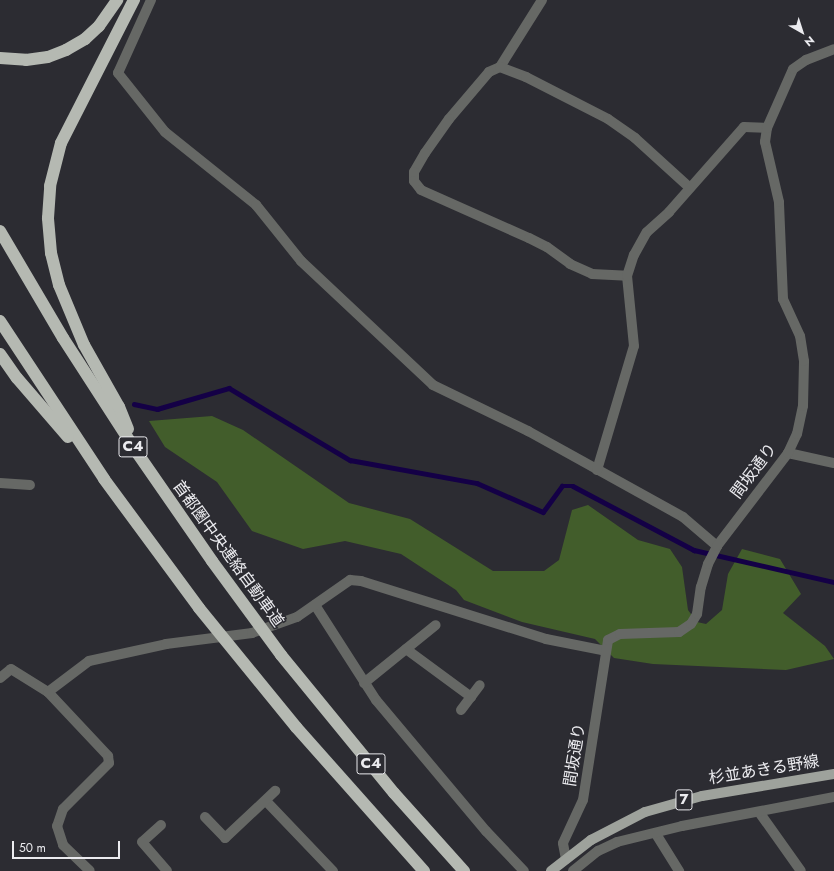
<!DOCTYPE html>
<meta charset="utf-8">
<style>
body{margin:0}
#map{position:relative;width:834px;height:871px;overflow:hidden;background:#2c2c32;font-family:Jost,"Noto Sans JP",sans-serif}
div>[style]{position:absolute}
.green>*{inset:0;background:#425d2b}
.stream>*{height:4.5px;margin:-2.25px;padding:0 2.25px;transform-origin:2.25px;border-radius:2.25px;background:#140046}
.street>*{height:10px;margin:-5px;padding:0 5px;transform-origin:5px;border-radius:5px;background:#666865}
.primary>*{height:10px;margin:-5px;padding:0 5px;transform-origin:5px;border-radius:5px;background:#9ea29c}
.highway>*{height:12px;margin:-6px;padding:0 6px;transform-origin:6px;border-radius:6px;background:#b5b9b2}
span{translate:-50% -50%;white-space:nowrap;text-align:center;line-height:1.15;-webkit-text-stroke:3px #2c2c32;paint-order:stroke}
.shield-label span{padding:1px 3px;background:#2c2c32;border:1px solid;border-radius:3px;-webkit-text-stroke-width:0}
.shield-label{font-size:15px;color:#ebebef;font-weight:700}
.street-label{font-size:16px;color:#ebebef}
.north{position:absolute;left:782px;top:12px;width:40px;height:40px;-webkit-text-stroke:3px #2c2c32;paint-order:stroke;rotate:141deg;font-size:11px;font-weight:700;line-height:16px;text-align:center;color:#ebebef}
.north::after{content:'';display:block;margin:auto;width:14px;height:18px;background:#ebebef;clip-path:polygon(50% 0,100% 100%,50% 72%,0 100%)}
.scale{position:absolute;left:12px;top:841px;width:108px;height:18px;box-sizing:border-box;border:2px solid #ebebef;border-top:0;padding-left:5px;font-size:12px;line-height:14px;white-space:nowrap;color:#ebebef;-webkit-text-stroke:3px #2c2c32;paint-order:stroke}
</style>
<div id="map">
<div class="green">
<div style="clip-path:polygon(212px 416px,243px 430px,349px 503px,410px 519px,493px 571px,544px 571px,559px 560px,572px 510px,588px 505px,638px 540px,670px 549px,682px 567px,688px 610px,697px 622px,706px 624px,722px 610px,728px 574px,742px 549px,780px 559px,801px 594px,783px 613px,825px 646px,834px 659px,786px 670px,653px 664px,614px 658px,595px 639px,522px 622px,464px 600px,456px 590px,401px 554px,345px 541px,303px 549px,252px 531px,217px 482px,165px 447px,149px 421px)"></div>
</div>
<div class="stream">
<div style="left:134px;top:404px;width:24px;rotate:12deg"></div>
<div style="left:157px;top:409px;width:75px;rotate:-16.3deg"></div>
<div style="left:229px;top:388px;width:141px;rotate:30.8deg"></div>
<div style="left:350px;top:460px;width:129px;rotate:10.3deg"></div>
<div style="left:477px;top:483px;width:72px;rotate:23.7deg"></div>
<div style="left:543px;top:512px;width:32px;rotate:-54deg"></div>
<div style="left:562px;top:486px;width:11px"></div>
<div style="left:573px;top:486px;width:137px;rotate:27.9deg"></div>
<div style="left:694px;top:550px;width:144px;rotate:12.9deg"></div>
</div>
<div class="street">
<div style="left:151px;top:0;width:80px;rotate:114.3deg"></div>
<div style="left:118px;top:73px;width:75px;rotate:51.5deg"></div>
<div style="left:165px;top:132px;width:117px;rotate:38.7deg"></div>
<div style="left:256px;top:205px;width:72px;rotate:51.2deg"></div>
<div style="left:301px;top:261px;width:181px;rotate:43.2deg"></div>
<div style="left:433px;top:385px;width:106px;rotate:25.8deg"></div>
<div style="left:528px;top:431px;width:177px;rotate:29deg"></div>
<div style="left:683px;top:517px;width:45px;rotate:40.5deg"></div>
<div style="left:542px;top:0;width:79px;rotate:122.1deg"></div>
<div style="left:500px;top:67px;width:12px;rotate:156deg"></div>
<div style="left:489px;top:72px;width:62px;rotate:130.4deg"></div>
<div style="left:449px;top:119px;width:42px;rotate:125.2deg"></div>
<div style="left:425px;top:153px;width:22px;rotate:120deg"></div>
<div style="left:414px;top:172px;width:9px;rotate:90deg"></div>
<div style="left:414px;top:181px;width:11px;rotate:52deg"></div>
<div style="left:421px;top:190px;width:118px;rotate:24deg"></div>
<div style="left:529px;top:238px;width:20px;rotate:27deg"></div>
<div style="left:547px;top:247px;width:29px;rotate:36deg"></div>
<div style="left:570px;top:264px;width:24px;rotate:24deg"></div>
<div style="left:592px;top:274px;width:35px;rotate:3deg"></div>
<div style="left:500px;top:67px;width:28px;rotate:21deg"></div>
<div style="left:526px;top:77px;width:92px;rotate:27.1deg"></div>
<div style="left:608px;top:119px;width:33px;rotate:35deg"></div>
<div style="left:635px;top:138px;width:74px;rotate:42.3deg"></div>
<div style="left:788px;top:453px;width:47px;rotate:12.3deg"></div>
<div style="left:597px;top:470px;width:129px;rotate:-73.4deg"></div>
<div style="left:634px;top:346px;width:70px;rotate:-95.7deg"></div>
<div style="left:627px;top:276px;width:22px;rotate:-72deg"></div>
<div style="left:634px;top:255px;width:26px;rotate:-61deg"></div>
<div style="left:647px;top:232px;width:30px;rotate:-42deg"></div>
<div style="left:669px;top:212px;width:113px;rotate:-48.6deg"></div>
<div style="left:744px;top:127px;width:23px;rotate:2deg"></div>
<div style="left:0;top:483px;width:30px;rotate:4deg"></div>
<div style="left:315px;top:605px;width:113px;rotate:57.3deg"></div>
<div style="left:376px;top:700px;width:171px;rotate:50deg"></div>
<div style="left:486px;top:831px;width:55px;rotate:46.5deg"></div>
<div style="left:406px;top:649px;width:81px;rotate:36.4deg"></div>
<div style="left:0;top:678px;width:14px;rotate:-39deg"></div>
<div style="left:11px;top:669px;width:44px;rotate:31.9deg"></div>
<div style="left:48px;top:692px;width:88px;rotate:46.8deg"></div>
<div style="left:108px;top:756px;width:7px;rotate:82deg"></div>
<div style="left:109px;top:763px;width:65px;rotate:135deg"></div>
<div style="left:63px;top:809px;width:18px;rotate:109deg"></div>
<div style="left:57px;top:826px;width:20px;rotate:72deg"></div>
<div style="left:63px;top:845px;width:37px;rotate:44deg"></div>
<div style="left:364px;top:683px;width:92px;rotate:-38.9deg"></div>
<div style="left:48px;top:692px;width:51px;rotate:-37.1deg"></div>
<div style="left:89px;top:661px;width:79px;rotate:-12.4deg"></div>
<div style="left:166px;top:644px;width:87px;rotate:-7.3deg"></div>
<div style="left:252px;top:633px;width:48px;rotate:-19.6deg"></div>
<div style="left:297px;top:617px;width:65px;rotate:-34.9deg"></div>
<div style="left:350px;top:580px;width:11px;rotate:5deg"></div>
<div style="left:361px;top:581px;width:194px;rotate:17.4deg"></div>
<div style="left:546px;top:639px;width:61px;rotate:11.3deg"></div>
<div style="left:461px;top:710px;width:31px;rotate:-53deg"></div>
<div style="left:266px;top:801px;width:97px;rotate:46.3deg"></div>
<div style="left:759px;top:812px;width:72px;rotate:54.6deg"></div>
<div style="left:205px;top:817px;width:29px;rotate:46deg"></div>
<div style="left:225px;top:838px;width:69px;rotate:-43.2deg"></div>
<div style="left:161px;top:825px;width:25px;rotate:138deg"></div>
<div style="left:142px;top:842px;width:38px;rotate:49deg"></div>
<div style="left:656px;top:834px;width:44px;rotate:58.1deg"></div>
<div style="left:566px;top:859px;width:16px;rotate:-101deg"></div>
<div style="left:563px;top:843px;width:47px;rotate:-65.1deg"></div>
<div style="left:583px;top:800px;width:162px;rotate:-81.1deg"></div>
<div style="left:608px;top:640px;width:13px;rotate:-27deg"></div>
<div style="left:620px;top:634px;width:59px;rotate:-1.9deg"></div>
<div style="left:679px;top:632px;width:14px;rotate:-34deg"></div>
<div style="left:691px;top:624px;width:12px;rotate:-59deg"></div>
<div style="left:697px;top:614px;width:27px;rotate:-82deg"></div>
<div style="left:701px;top:587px;width:24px;rotate:-73deg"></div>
<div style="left:708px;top:564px;width:20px;rotate:-63deg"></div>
<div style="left:717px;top:546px;width:117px;rotate:-52.6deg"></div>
<div style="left:788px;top:453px;width:21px;rotate:-65deg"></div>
<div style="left:797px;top:434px;width:29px;rotate:-78deg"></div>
<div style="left:803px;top:406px;width:45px;rotate:-88.7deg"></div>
<div style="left:804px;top:361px;width:25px;rotate:-99deg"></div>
<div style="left:800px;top:336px;width:41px;rotate:-114.7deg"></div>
<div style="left:783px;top:299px;width:97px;rotate:-92.4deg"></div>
<div style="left:779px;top:202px;width:62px;rotate:-103.1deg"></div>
<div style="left:765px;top:142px;width:14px;rotate:-82deg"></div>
<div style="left:767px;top:128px;width:64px;rotate:-66.2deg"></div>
<div style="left:793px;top:69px;width:16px;rotate:-35deg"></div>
<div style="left:806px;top:60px;width:30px;rotate:-21deg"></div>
<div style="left:573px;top:871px;width:32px;rotate:-39deg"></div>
<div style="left:598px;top:851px;width:21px;rotate:-25deg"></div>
<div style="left:617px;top:842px;width:67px;rotate:-13.8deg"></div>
<div style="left:682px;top:826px;width:155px;rotate:-10.8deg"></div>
</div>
<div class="primary">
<div style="left:551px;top:871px;width:51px;rotate:-37.8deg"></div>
<div style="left:591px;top:840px;width:61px;rotate:-27.4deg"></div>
<div style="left:645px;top:812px;width:59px;rotate:-15.7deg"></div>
<div style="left:702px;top:796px;width:134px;rotate:-9.5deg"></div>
</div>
<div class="highway">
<div style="left:0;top:58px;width:26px;rotate:4deg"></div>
<div style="left:26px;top:60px;width:22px;rotate:-8deg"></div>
<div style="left:48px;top:57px;width:19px;rotate:-21deg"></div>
<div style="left:66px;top:50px;width:22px;rotate:-30deg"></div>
<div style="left:85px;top:39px;width:19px;rotate:-43deg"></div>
<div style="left:99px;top:26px;width:32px;rotate:-55deg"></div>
<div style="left:0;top:231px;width:124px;rotate:59.5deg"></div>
<div style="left:63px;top:338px;width:138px;rotate:57.1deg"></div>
<div style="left:138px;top:454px;width:130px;rotate:55.3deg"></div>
<div style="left:212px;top:561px;width:117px;rotate:53.7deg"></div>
<div style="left:281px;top:655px;width:178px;rotate:50.7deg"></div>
<div style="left:394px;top:793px;width:105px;rotate:48.1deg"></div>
<div style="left:0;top:321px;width:189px;rotate:56.6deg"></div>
<div style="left:104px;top:479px;width:160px;rotate:53.6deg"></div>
<div style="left:199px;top:608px;width:154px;rotate:50.8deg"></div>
<div style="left:296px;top:727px;width:193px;rotate:48.4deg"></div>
<div style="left:0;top:354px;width:29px;rotate:55deg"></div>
<div style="left:17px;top:378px;width:78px;rotate:49.2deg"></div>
<div style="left:128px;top:429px;width:24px;rotate:-112deg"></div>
<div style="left:119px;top:407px;width:71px;rotate:-119.4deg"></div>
<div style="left:84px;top:345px;width:65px;rotate:-112.6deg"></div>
<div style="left:59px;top:285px;width:33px;rotate:-104deg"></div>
<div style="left:51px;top:253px;width:35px;rotate:-95deg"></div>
<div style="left:48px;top:218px;width:32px;rotate:-86deg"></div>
<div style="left:50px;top:186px;width:44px;rotate:-75.7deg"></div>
<div style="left:61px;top:143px;width:161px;rotate:-63deg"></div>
</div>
<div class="shield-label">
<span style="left:133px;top:447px">C4</span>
<span style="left:371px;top:764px">C4</span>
<span style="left:684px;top:800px">7</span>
</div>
<div class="street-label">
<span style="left:754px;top:471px;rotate:-53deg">間坂通り</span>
<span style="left:228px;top:554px;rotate:54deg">首都圏中央連絡自動車道</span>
<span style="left:575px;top:755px;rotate:-81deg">間坂通り</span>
<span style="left:764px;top:770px;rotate:-9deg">杉並あきる野線</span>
</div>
<div class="north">N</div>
<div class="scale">50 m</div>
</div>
